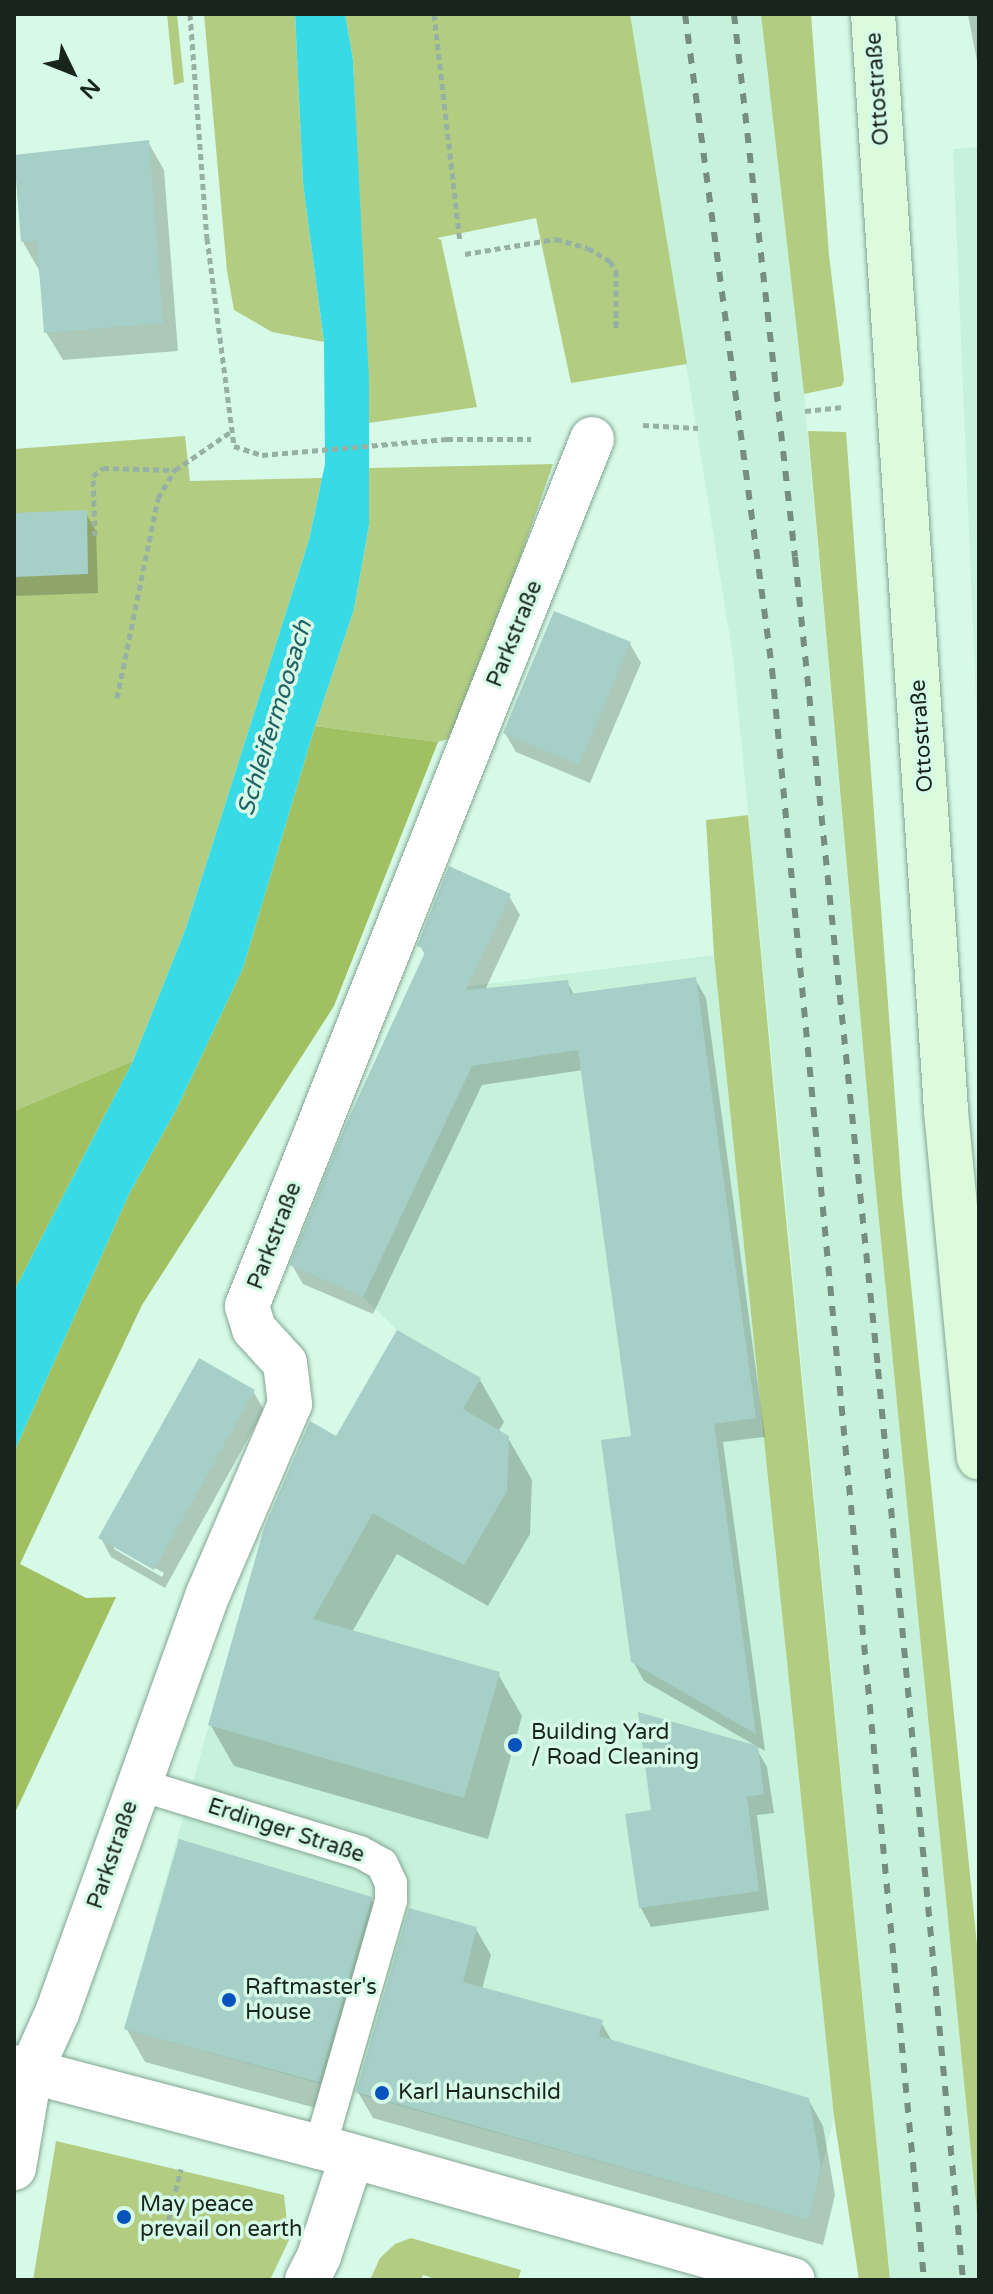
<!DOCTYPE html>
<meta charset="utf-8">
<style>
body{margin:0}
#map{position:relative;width:993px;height:2294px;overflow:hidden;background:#d7fae8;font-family:"Varela Round",sans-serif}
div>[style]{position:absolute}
.built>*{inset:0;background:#c6f1db}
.green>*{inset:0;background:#b2cd82}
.forest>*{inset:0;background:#a0c061}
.water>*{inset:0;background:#38dae5}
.shadow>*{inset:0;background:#0003}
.building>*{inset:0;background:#a6cfc7}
.path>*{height:5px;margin-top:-2.5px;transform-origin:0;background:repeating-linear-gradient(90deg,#96b1a3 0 6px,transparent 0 10px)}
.roads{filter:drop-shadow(0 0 2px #83a493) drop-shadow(0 0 2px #83a493)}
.service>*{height:32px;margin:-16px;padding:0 16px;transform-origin:16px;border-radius:16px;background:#fff}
.minor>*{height:44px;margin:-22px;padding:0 22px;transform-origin:22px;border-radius:22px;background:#fff}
.secondary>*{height:44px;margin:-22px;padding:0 22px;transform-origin:22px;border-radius:22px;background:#dcfadc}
.rail>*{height:6px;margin-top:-3px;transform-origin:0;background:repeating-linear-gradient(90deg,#768e82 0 10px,transparent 0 20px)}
.dots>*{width:22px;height:22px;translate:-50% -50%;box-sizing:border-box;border:4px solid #d7fae8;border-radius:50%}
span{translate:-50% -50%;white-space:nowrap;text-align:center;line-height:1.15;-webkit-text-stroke:7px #d7fae8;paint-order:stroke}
.street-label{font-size:22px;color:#18251e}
.poi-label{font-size:22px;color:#18251e}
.left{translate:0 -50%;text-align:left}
.water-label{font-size:24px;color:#226165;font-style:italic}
.frame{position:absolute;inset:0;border:16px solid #18251e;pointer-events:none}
.north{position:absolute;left:32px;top:32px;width:80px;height:80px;-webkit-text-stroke:6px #d7fae8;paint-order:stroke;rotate:133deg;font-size:22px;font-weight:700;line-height:32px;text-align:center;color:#18251e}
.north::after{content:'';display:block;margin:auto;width:28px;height:36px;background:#18251e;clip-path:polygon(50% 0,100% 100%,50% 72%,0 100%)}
</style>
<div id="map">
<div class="built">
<div style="clip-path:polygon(630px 14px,761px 14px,804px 394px,874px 1170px,979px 2234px,979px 2280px,890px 2280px,733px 657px)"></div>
<div style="clip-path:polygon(979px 147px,979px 771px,953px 149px)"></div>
<div style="clip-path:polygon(714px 955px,834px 2117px,809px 2220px,124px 2029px,244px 1599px,397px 1330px,363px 1297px,283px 1262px,407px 994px)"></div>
</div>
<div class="green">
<div style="clip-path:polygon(167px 14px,177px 14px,184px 82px,174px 85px)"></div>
<div style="clip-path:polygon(204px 14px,295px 14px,303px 183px,324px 342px,272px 332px,234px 310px,227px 271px)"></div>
<div style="clip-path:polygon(345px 14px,630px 14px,687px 364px,571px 383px,536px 218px,437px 238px,441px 240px,477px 407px,369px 423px,353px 60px)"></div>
<div style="clip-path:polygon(761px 14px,811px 14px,829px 255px,844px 380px,842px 386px,804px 394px)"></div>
<div style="clip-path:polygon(808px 431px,846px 432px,902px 1194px,979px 1965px,979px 2234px,874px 1170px)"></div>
<div style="clip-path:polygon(185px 436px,190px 481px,322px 478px,309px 540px,186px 928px,133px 1061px,14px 1111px,14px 449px)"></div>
<div style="clip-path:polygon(553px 464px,458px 736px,438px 742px,315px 726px,354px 609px,369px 525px,369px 468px)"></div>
<div style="clip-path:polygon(748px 815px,780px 1157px,890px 2280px,859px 2280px,834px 2117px,714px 955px,706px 820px)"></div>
<div style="clip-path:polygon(56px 2141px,284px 2195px,289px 2240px,270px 2280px,33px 2280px)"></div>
<div style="clip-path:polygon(411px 2238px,521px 2270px,518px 2280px,439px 2280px,423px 2275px,421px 2280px,370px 2280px,380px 2258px,395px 2244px)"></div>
</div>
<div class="forest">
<div style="clip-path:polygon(315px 726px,438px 742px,334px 1006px,142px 1305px,20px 1564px,86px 1598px,116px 1597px,14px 1815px,14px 1452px,129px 1194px,176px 1110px,243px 968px)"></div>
<div style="clip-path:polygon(133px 1061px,14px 1291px,14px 1111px)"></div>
</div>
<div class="water">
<div style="clip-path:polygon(295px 14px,345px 14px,353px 60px,369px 381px,369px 525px,354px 609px,315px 726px,243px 968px,176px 1110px,129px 1194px,14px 1452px,14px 1291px,133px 1061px,186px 928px,309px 540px,325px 464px,324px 342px,303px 183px)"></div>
</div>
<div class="shadow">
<div style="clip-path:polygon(979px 14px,979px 71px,968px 15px)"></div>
<div style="clip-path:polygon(148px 142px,164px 170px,178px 351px,63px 360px,46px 332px,39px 270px,23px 242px)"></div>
<div style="clip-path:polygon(85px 512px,96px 531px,98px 593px,14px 596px,14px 515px)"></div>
<div style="clip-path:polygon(630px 644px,641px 663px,590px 783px,516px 752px,505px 733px)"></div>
<div style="clip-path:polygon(509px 896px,520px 915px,485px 990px,567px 982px,575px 996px,695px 979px,706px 998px,765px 1437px,723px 1442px,765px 1751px,644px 1681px,633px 1661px,633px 1438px,583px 1070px,482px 1085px,373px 1314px,303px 1284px,292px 1265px,426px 956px,420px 946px)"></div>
<div style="clip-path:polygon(480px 1380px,504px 1422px,498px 1432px,508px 1438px,532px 1480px,530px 1534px,488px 1606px,397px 1554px,352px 1632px,498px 1674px,522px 1716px,488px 1839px,234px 1766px,210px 1724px,337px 1439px)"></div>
<div style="clip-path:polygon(evenodd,253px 1391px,264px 1410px,165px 1588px,111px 1557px,101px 1538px,253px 1391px,114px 1545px,164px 1573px,162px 1577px,114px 1549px,114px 1545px)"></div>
<div style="clip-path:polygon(756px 1748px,767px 1767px,774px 1813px,757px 1815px,769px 1910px,651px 1927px,641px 1908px,627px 1815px,653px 1811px)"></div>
<div style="clip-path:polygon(371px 1899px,390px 1932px,338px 2114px,145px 2062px,126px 2028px)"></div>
<div style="clip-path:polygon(476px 1929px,491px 1955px,482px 1989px,601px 2022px,613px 2043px,808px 2099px,823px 2126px,835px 2195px,823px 2245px,373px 2118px,358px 2092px)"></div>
</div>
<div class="building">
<div style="clip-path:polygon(149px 140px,163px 323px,44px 333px,37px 241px,21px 242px,14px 155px)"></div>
<div style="clip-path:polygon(87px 510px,88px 574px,14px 577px,14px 513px)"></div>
<div style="clip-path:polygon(554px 611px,631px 642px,579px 765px,503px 733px)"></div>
<div style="clip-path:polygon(449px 866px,511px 894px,466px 990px,568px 980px,570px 994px,696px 977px,756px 1418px,714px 1424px,756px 1734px,631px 1662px,601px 1440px,631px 1436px,578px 1050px,472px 1066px,363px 1297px,290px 1265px,346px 1124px,426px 950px,417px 946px)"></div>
<div style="clip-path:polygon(397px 1330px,481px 1378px,463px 1409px,509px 1436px,507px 1491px,464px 1565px,373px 1513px,313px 1619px,500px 1672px,464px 1798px,208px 1725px,264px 1528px,310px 1421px,336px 1436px)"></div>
<div style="clip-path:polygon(199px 1358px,255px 1390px,154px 1570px,98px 1538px)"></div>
<div style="clip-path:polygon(638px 1712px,758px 1746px,764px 1794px,747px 1797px,759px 1891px,639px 1908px,625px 1814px,651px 1810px)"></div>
<div style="clip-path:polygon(179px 1839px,372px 1897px,319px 2082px,124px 2029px)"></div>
<div style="clip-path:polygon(409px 1908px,477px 1927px,463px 1982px,603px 2020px,599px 2036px,809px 2098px,821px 2168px,809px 2220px,356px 2092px)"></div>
</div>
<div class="path">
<div style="left:190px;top:14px;width:225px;rotate:85.7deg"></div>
<div style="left:207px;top:238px;width:210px;rotate:82.6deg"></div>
<div style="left:234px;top:446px;width:29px;rotate:18deg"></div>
<div style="left:262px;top:455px;width:186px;rotate:-4.9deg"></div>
<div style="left:447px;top:439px;width:84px"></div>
<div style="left:434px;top:14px;width:228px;rotate:83.5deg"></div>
<div style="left:465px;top:254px;width:92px;rotate:-9.4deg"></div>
<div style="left:556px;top:239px;width:33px;rotate:16deg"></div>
<div style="left:588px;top:248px;width:26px;rotate:31deg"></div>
<div style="left:610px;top:261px;width:12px;rotate:59deg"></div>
<div style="left:616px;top:271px;width:58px;rotate:90deg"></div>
<div style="left:805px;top:411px;width:38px;rotate:-6deg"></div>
<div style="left:643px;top:425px;width:55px;rotate:3.1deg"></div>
<div style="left:95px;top:536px;width:60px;rotate:-91.9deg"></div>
<div style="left:93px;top:476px;width:13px;rotate:-39deg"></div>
<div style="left:103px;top:468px;width:72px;rotate:1.6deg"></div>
<div style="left:117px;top:698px;width:204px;rotate:-78.4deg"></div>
<div style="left:158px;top:498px;width:33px;rotate:-59deg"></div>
<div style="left:175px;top:470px;width:69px;rotate:-34.4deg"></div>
<div style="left:166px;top:2230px;width:63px;rotate:-76.2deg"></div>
</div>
<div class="roads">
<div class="service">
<div style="left:137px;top:1784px;width:233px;rotate:17deg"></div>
<div style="left:360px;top:1852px;width:25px;rotate:29deg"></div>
<div style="left:382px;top:1864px;width:21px;rotate:65deg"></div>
<div style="left:391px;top:1883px;width:18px;rotate:90deg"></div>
<div style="left:391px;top:1901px;width:256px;rotate:106.1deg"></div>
</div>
<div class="minor">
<div style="left:14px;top:2067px;width:316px;rotate:14.7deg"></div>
<div style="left:320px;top:2147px;width:491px;rotate:15.7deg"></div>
<div style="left:14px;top:2168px;width:96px;rotate:-80.4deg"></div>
<div style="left:30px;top:2073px;width:66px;rotate:-65.8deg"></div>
<div style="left:57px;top:2013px;width:445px;rotate:-70.2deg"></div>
<div style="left:208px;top:1594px;width:207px;rotate:-66.7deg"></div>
<div style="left:290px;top:1404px;width:41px;rotate:-97deg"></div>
<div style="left:285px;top:1363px;width:46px;rotate:-132.4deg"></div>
<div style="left:254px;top:1329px;width:24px;rotate:-107deg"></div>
<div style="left:247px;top:1306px;width:933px;rotate:-68.3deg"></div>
<div style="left:307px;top:2280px;width:27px;rotate:-63deg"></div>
<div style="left:319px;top:2256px;width:105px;rotate:-71.7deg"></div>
</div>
<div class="secondary">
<div style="left:873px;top:14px;width:1099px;rotate:86.19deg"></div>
<div style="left:946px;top:1111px;width:348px;rotate:84.6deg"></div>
</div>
</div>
<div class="rail">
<div style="left:685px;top:14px;width:661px;rotate:82.43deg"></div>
<div style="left:772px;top:669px;width:1618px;rotate:84.61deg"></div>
<div style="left:734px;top:14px;width:546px;rotate:83.59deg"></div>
<div style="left:795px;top:557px;width:816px;rotate:84.16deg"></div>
<div style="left:878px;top:1369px;width:915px;rotate:84.67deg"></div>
</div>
<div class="dots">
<div style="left:515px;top:1745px;background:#0852bc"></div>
<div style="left:229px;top:2000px;background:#0852bc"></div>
<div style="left:382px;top:2093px;background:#0852bc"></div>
<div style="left:124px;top:2217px;background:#0852bc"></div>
</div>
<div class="street-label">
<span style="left:878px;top:89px;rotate:-94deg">Ottostraße</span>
<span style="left:515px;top:634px;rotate:-68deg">Parkstraße</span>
<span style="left:922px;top:736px;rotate:-94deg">Ottostraße</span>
<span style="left:275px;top:1236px;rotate:-69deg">Parkstraße</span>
<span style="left:286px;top:1831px;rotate:18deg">Erdinger Straße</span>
<span style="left:113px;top:1855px;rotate:-71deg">Parkstraße</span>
</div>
<div class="poi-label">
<span class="left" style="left:531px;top:1745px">Building Yard<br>/ Road Cleaning</span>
<span class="left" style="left:245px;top:2000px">Raftmaster's<br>House</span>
<span class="left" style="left:398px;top:2093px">Karl Haunschild</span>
<span class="left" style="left:140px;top:2217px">May peace<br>prevail on earth</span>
</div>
<div class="water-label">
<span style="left:275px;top:718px;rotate:-73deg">Schleifermoosach</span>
</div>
<div class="frame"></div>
<div class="north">N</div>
</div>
